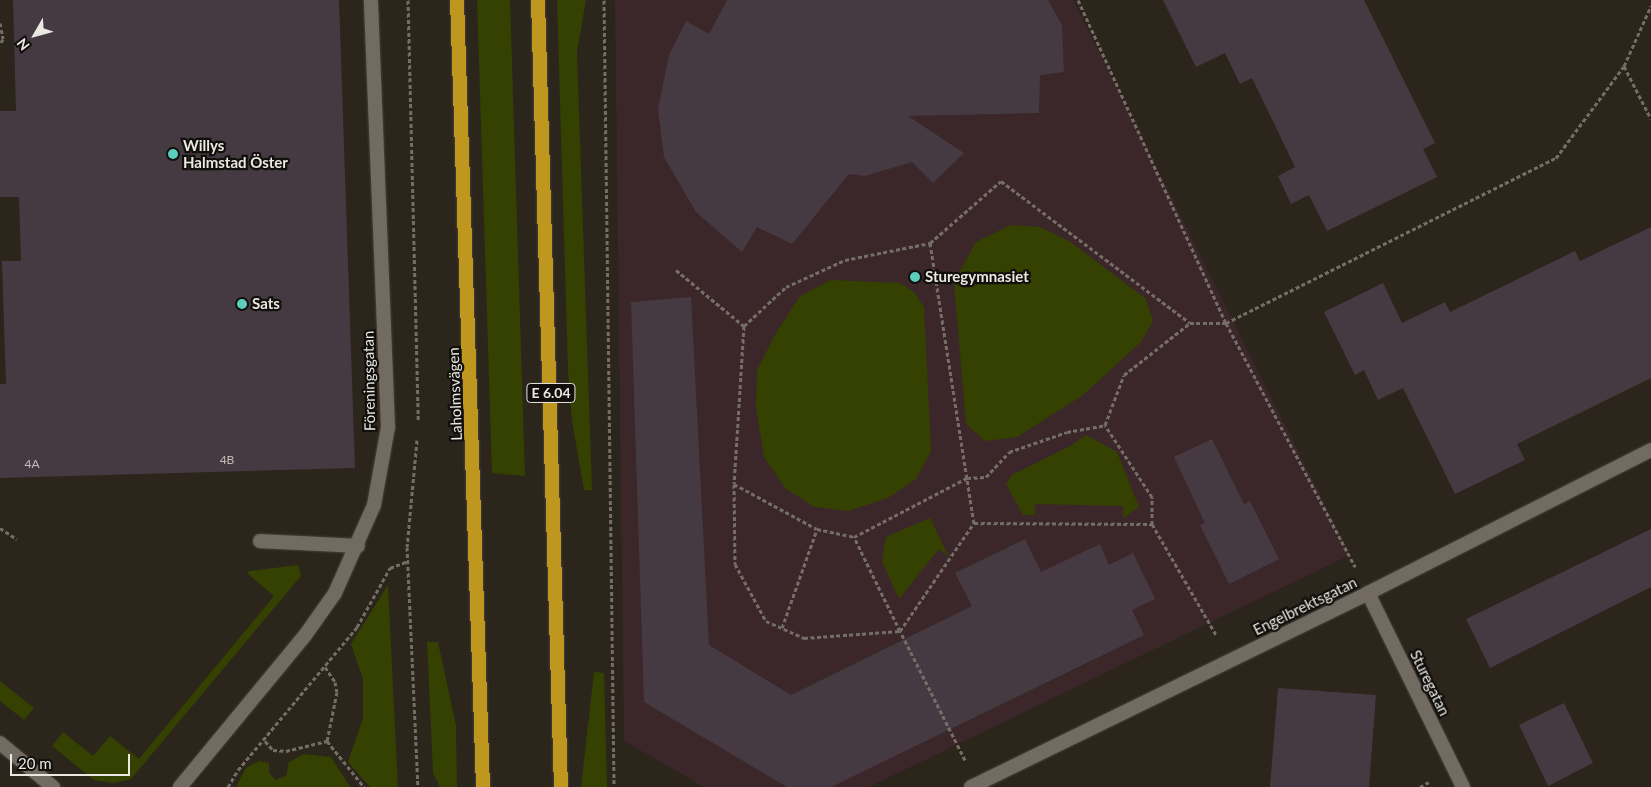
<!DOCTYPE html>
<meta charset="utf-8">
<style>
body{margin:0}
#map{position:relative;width:1651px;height:787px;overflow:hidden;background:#2b251c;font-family:Lato,sans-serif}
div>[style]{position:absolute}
.education>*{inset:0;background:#3b2729}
.green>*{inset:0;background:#354101}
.building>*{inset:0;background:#453a41}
.path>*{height:3px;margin-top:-1.5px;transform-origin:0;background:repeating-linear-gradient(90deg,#746e66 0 4px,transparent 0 6.5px)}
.roads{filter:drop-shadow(0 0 1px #48423b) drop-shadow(0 0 1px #48423b)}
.service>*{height:14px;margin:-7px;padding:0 7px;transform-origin:7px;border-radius:7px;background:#726b61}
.minor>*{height:14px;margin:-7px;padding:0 7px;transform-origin:7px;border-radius:7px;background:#726b61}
.trunk>*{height:14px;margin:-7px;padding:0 7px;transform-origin:7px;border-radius:7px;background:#c0971e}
.dots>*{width:14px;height:14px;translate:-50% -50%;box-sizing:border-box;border:2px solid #110f0b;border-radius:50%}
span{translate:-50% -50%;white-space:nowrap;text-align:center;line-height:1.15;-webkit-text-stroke:4.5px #110f0b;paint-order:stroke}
.number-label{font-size:12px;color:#c2bcb9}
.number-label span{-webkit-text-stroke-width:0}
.shield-label span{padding:1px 4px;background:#110f0b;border:1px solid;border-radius:4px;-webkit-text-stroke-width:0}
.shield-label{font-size:14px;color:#ebe7e1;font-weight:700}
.poi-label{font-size:15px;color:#ebe7e1;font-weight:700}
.left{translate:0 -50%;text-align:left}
.street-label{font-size:15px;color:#ebe7e1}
.north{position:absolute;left:10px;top:10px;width:50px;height:50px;-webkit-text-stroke:4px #110f0b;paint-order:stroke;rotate:232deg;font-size:14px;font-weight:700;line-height:20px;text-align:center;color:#ebe7e1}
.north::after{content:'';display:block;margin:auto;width:18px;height:22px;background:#ebe7e1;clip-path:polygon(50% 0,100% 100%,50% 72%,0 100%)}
.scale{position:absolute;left:10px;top:754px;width:120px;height:22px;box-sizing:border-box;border:2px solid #ebe7e1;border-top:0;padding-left:6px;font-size:15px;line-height:18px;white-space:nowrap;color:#ebe7e1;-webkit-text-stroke:4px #110f0b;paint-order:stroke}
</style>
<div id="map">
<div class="education">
<div style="clip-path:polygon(615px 0,1073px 0,1350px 555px,869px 787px,704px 787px,624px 741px)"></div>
</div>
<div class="green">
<div style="clip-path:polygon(477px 0,510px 0,525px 476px,492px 473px)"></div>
<div style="clip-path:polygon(557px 0,586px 0,577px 52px,592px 490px,584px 490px,572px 421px,568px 371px)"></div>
<div style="clip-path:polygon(1011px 225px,1040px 227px,1069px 241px,1146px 299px,1153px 321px,1141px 342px,1083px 395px,1017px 437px,985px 441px,966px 424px,954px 282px,976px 242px)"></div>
<div style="clip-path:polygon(831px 280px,900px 283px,914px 292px,924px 307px,931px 451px,916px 479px,888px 498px,848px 511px,815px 507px,786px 489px,764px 457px,756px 408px,757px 370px,776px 333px,800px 296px)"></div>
<div style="clip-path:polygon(1086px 435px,1117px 452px,1139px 507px,1123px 518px,1123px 506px,1035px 504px,1035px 515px,1023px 515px,1006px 484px,1012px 475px,1072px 445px)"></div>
<div style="clip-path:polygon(930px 518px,949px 557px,939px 549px,899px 599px,882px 561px,886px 537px)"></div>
<div style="clip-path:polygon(298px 565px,301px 576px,131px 779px,114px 783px,94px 780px,52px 746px,63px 732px,93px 756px,110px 736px,139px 759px,274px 596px,247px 573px,249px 571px)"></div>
<div style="clip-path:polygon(388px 585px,398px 787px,370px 787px,348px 762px,363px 718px,363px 679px,351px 644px)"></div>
<div style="clip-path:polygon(427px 642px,438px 642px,456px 726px,457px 787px,440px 787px,433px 773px)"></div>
<div style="clip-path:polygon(594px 672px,604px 673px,607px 787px,581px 787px)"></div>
<div style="clip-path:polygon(0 681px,34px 708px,24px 720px,0 701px)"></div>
<div style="clip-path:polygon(304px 754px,331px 757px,350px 787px,236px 787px,246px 768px,259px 761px,269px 763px,269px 772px,275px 780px,286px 776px,289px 762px)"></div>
</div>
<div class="building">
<div style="clip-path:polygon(13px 0,339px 0,355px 468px,0 478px,0 384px,6px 384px,2px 261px,21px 261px,19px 197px,0 197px,0 111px,16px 111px)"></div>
<div style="clip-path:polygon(727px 0,1048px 0,1062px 25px,1064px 72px,1040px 75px,1039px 113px,908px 116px,964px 153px,933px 183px,912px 162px,865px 176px,849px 174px,792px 244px,757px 227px,742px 252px,696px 212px,664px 157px,658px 109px,669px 55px,686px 21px,709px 34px)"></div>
<div style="clip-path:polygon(1163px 0,1364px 0,1435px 143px,1423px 149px,1437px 177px,1327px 231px,1309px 195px,1291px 204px,1278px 176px,1295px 167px,1252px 78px,1240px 84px,1225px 53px,1196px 67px)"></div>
<div style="clip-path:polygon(1651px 227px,1651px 378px,1517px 444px,1525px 460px,1455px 494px,1403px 388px,1378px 400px,1364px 370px,1355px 375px,1324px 312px,1383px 283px,1402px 323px,1445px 302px,1450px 312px,1575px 251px,1580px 261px)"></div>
<div style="clip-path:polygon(691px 297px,709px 645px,791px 695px,972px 606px,955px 573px,1025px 539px,1041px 572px,1100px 544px,1109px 565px,1133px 553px,1155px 599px,1132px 610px,1144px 635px,831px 787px,787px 787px,644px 702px,631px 302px)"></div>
<div style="clip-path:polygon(1212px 439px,1244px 504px,1250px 501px,1279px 559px,1229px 584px,1200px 525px,1205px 523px,1174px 457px)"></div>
<div style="clip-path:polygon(1651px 529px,1651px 587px,1490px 668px,1466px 619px)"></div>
<div style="clip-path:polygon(1278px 688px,1376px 695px,1369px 787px,1270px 787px)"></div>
<div style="clip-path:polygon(1564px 703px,1593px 763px,1548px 786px,1519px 725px)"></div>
</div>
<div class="path">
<div style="left:408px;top:0;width:422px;rotate:88.6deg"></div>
<div style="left:604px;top:0;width:787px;rotate:89.27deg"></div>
<div style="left:1078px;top:0;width:355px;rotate:65.4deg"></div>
<div style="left:1226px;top:323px;width:276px;rotate:62.1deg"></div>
<div style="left:0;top:23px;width:16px;rotate:79deg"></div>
<div style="left:3px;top:39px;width:6px;rotate:121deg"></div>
<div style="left:1624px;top:66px;width:66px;rotate:-65.8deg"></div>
<div style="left:930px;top:243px;width:94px;rotate:-41.1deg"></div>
<div style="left:1001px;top:181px;width:236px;rotate:36.9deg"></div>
<div style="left:1190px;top:323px;width:36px"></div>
<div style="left:1226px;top:323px;width:369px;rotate:-26.6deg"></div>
<div style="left:1556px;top:158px;width:114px;rotate:-53.5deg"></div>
<div style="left:1624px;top:66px;width:59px;rotate:63deg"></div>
<div style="left:676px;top:270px;width:88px;rotate:39.5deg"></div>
<div style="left:744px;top:326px;width:158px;rotate:93.6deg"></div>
<div style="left:734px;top:484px;width:80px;rotate:89.3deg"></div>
<div style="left:735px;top:564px;width:65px;rotate:61.5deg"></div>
<div style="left:766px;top:621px;width:42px;rotate:24.1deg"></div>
<div style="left:804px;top:638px;width:96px;rotate:-4.2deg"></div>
<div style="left:900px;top:631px;width:105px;rotate:-116.1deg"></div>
<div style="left:854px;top:537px;width:127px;rotate:-27.6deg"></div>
<div style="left:967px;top:478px;width:19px;rotate:-3deg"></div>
<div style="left:986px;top:477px;width:34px;rotate:-47deg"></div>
<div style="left:1009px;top:452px;width:61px;rotate:-19deg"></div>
<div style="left:1067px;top:432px;width:39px;rotate:-10deg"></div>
<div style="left:744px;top:326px;width:57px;rotate:-42.9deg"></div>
<div style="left:786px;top:287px;width:65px;rotate:-24.6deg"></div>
<div style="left:845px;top:260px;width:87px;rotate:-11.3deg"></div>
<div style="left:930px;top:243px;width:283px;rotate:81.1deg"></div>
<div style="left:417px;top:440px;width:107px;rotate:95.3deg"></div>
<div style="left:407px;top:547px;width:240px;rotate:87.4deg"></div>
<div style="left:734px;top:484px;width:94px;rotate:28.5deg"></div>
<div style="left:1152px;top:524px;width:27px;rotate:-90deg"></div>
<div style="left:1152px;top:497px;width:86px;rotate:-123.1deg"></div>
<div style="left:1105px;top:425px;width:53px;rotate:-69.2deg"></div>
<div style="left:1124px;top:375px;width:84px;rotate:-38.2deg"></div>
<div style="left:0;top:528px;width:20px;rotate:33deg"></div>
<div style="left:782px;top:628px;width:105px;rotate:-70.5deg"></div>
<div style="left:817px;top:529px;width:38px;rotate:12deg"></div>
<div style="left:325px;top:667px;width:18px;rotate:56deg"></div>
<div style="left:335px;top:682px;width:10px;rotate:79deg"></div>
<div style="left:337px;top:692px;width:50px;rotate:101.5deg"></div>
<div style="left:265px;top:741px;width:12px;rotate:48deg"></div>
<div style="left:273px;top:750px;width:13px;rotate:4deg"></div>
<div style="left:286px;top:751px;width:42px;rotate:-13.7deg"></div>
<div style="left:327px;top:741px;width:59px;rotate:51.2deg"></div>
<div style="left:965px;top:760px;width:144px;rotate:-116.7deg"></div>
<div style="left:900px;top:631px;width:131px;rotate:-55.6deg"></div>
<div style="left:974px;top:523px;width:178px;rotate:0.3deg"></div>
<div style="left:1152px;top:524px;width:128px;rotate:60deg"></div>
<div style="left:228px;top:787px;width:20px;rotate:-60deg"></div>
<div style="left:238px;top:770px;width:186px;rotate:-50.2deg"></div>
<div style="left:357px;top:627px;width:68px;rotate:-60.8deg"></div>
<div style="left:390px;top:568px;width:19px;rotate:-21deg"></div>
<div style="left:1420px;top:787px;width:10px;rotate:-29deg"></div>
</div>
<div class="roads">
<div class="service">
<div style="left:260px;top:541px;width:98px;rotate:2.9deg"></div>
</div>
<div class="minor">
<div style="left:1368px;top:593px;width:216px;rotate:63.9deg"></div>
<div style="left:0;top:743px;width:69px;rotate:39.7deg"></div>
<div style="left:180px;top:787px;width:198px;rotate:-50.5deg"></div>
<div style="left:306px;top:634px;width:50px;rotate:-54.7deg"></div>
<div style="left:335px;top:593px;width:96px;rotate:-66.1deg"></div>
<div style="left:374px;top:505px;width:79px;rotate:-79.8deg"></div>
<div style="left:388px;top:427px;width:427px;rotate:-92.3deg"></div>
<div style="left:971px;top:787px;width:442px;rotate:-26deg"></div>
<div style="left:1368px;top:593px;width:317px;rotate:-26.8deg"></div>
</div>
<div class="trunk">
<div style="left:457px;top:0;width:787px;rotate:88.11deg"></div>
<div style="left:538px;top:0;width:787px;rotate:88.33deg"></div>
</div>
</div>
<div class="dots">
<div style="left:173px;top:154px;background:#5bcebc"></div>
<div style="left:915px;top:277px;background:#5bcebc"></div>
<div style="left:242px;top:304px;background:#5bcebc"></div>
</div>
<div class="number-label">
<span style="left:227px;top:460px">4B</span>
<span style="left:32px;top:464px">4A</span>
</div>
<div class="shield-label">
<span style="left:551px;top:393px">E 6.04</span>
</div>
<div class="poi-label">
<span class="left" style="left:183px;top:154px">Willys<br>Halmstad Öster</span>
<span class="left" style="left:925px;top:277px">Sturegymnasiet</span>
<span class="left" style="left:252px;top:304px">Sats</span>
</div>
<div class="street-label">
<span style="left:369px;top:381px;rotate:-91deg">Föreningsgatan</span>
<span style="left:455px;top:394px;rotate:-92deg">Laholmsvägen</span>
<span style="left:1305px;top:606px;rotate:-26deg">Engelbrektsgatan</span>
<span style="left:1430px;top:683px;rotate:64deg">Sturegatan</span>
</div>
<div class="north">N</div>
<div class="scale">20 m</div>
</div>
